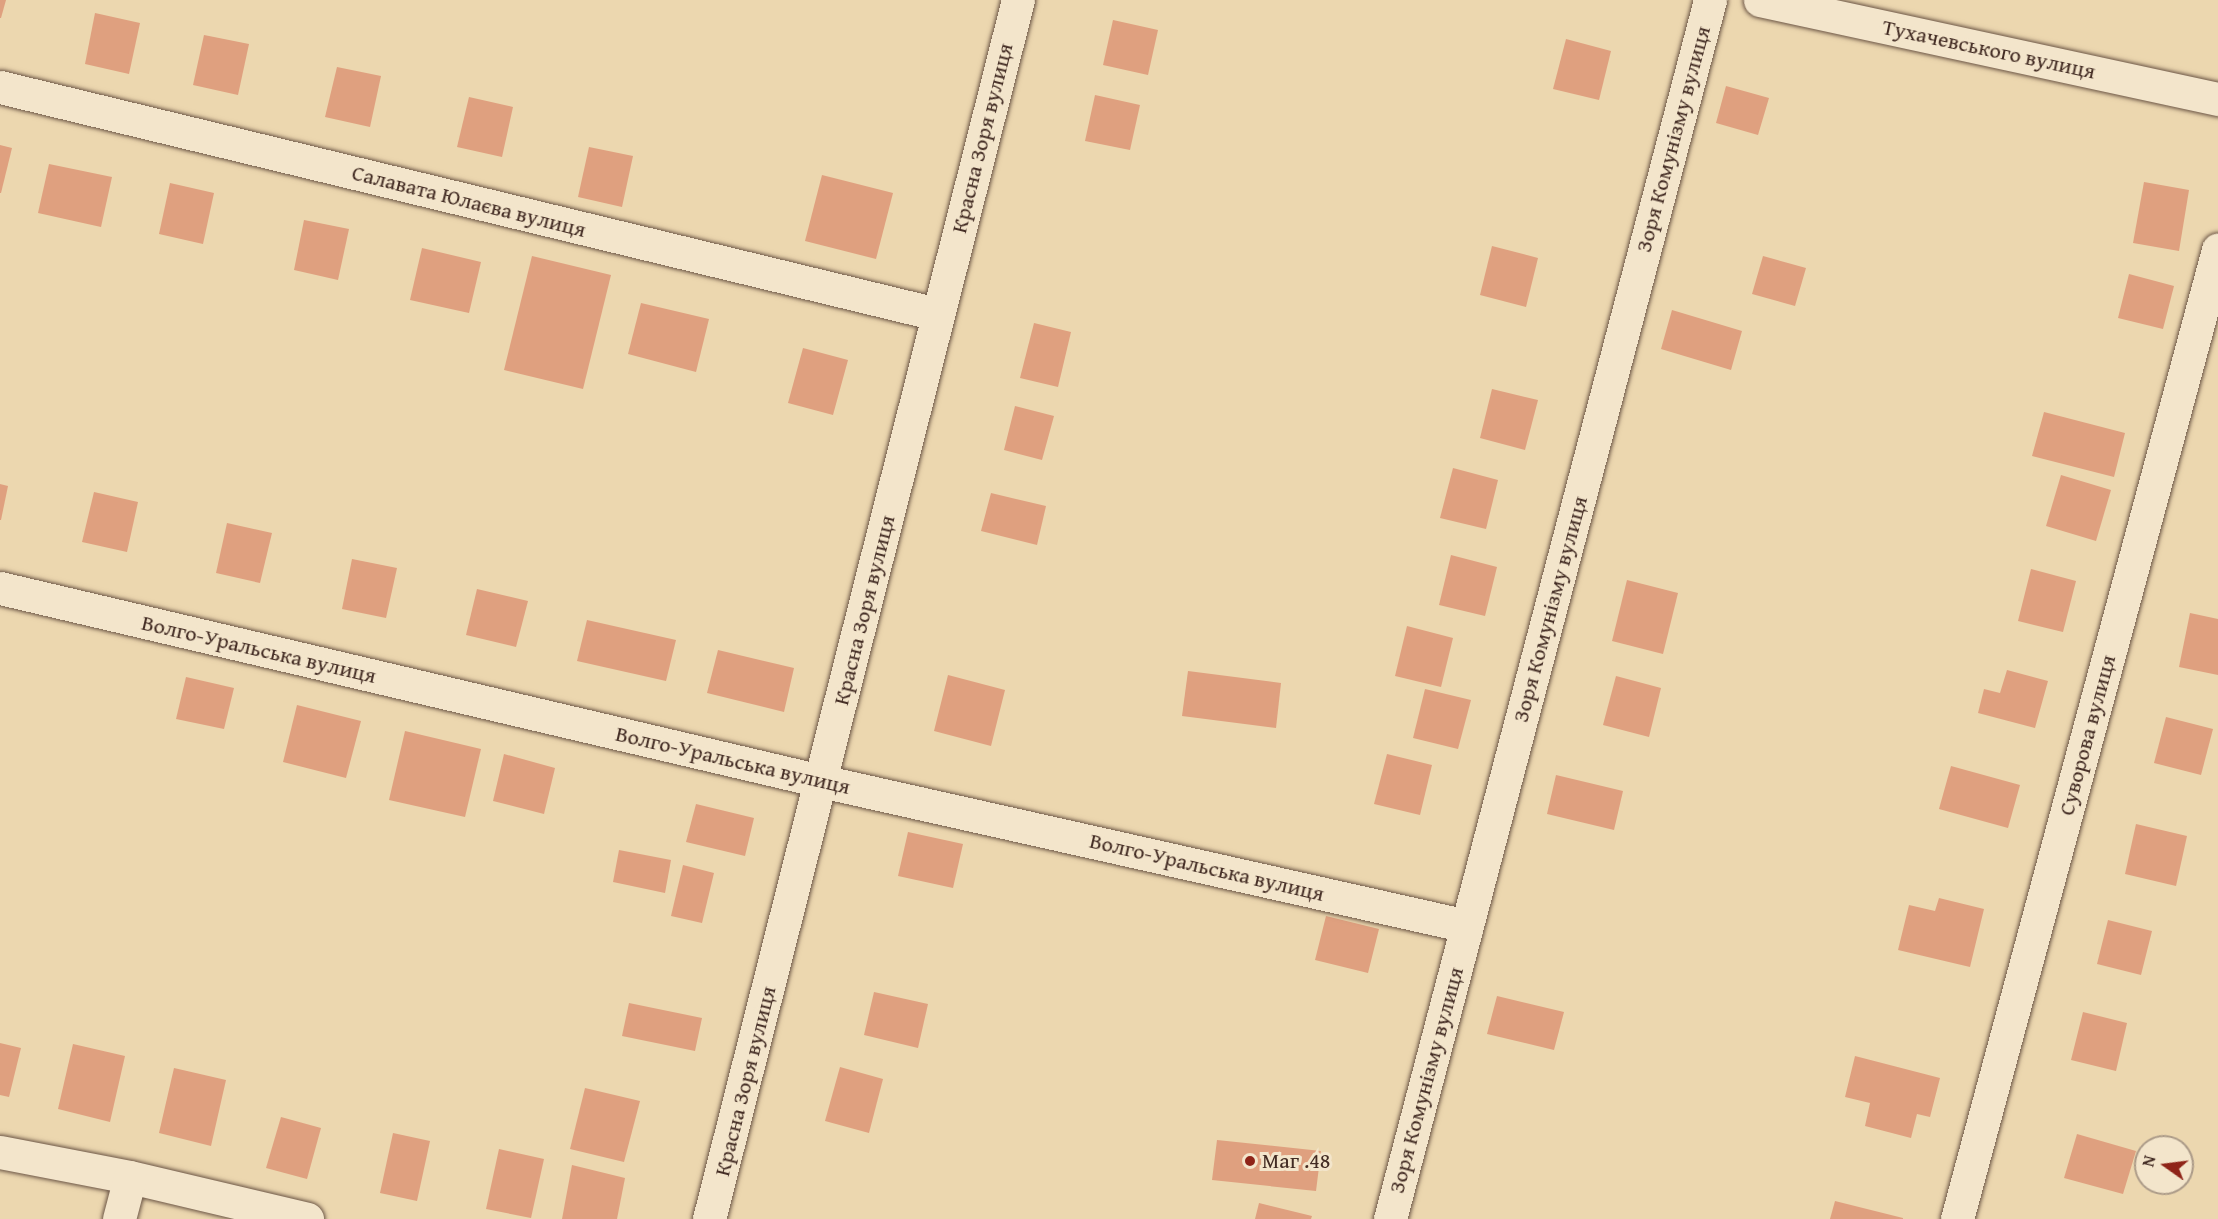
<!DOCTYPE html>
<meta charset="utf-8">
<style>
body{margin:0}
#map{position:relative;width:2218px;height:1219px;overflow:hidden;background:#ecd7af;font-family:"Gentium Book Plus",serif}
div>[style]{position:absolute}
.building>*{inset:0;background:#dfa07f}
.roads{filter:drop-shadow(0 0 2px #6c5646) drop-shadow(0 0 2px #6c5646)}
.minor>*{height:33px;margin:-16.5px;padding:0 16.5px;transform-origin:16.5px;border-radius:16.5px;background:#f3e5cb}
.dots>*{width:16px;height:16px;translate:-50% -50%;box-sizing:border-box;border:3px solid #f3e5cb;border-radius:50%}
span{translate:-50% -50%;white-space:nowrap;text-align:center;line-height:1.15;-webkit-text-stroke:6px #f3e5cb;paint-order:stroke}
.street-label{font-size:22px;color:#422b23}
.poi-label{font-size:22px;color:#422b23}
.left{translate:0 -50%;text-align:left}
.north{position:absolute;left:2134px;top:1135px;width:60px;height:60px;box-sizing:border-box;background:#f3e5cb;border:2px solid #ac9b88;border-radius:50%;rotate:284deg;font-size:16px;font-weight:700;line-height:24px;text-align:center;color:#422b23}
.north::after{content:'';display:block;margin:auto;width:21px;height:27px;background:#8f2418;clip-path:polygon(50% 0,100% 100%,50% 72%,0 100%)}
</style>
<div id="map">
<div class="building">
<div style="clip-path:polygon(0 0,6px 0,1px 18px,0 18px)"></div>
<div style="clip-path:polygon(95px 13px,140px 23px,129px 74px,85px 64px)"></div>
<div style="clip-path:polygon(1113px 20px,1158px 30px,1148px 75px,1103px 65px)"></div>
<div style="clip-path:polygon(204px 35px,249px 44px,238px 95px,193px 85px)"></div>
<div style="clip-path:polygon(1566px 39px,1611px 51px,1599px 100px,1553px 89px)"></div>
<div style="clip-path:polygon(337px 67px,381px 76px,370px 127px,325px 117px)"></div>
<div style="clip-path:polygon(1726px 86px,1769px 98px,1758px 135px,1716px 123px)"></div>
<div style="clip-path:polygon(1095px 95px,1140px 105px,1130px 150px,1085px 141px)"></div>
<div style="clip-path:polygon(469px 97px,513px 107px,502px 157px,457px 147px)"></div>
<div style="clip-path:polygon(0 145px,12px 148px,1px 193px,0 193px)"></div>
<div style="clip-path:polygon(589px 147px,633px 156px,622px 207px,578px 197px)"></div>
<div style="clip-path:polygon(49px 164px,112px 177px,101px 227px,38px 213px)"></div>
<div style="clip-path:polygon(822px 175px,893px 193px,876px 259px,805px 241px)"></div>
<div style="clip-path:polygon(2144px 182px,2189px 190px,2179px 251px,2133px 243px)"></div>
<div style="clip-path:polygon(170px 183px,214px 193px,203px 244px,159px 234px)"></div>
<div style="clip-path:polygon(304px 220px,349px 229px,338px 280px,294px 270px)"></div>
<div style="clip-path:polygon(1492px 246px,1538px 258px,1526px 307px,1480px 295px)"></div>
<div style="clip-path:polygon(422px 248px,481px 262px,469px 313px,410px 300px)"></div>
<div style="clip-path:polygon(532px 256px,611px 275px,583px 389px,504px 370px)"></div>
<div style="clip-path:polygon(1763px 256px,1806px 268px,1795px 306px,1752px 294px)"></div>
<div style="clip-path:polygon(2129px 274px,2174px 286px,2163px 329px,2118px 318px)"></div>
<div style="clip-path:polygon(641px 303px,709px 319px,696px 372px,628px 354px)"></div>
<div style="clip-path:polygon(1672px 310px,1742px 331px,1731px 370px,1661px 349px)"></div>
<div style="clip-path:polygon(1034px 323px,1071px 332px,1058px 387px,1020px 378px)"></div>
<div style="clip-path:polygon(803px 348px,848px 360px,833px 415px,788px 403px)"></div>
<div style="clip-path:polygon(1492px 389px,1538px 400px,1525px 450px,1480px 438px)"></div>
<div style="clip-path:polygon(1015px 406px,1054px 416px,1042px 460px,1004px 450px)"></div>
<div style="clip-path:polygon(2044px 412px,2125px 433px,2114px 477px,2032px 456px)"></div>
<div style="clip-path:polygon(1453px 468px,1498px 480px,1486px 529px,1440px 518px)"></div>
<div style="clip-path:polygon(2061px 475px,2111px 490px,2096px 541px,2046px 526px)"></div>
<div style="clip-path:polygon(0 484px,8px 486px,1px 520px,0 520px)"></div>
<div style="clip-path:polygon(94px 492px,138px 502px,127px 552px,82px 542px)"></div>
<div style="clip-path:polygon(991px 493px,1046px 506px,1037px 545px,981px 531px)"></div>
<div style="clip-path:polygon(227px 523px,272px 533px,260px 583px,216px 573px)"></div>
<div style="clip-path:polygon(1451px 555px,1497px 567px,1485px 616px,1439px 605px)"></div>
<div style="clip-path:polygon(352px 559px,397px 568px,386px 618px,342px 609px)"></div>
<div style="clip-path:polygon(2031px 569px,2076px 581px,2063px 632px,2018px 621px)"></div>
<div style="clip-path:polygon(1627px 580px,1678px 593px,1663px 654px,1612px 641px)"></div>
<div style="clip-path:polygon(477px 589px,528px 601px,516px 647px,466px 635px)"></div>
<div style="clip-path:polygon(2190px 613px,2218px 619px,2218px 675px,2179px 667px)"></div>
<div style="clip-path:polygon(587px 620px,676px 640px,666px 681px,577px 661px)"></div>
<div style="clip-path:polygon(1407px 626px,1453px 638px,1441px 687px,1395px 676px)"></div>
<div style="clip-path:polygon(718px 650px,794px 668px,784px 712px,707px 693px)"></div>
<div style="clip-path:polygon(2007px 670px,2048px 681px,2035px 728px,1978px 713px,1984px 689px,2000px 693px)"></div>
<div style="clip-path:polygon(1188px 671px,1281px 683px,1276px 728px,1182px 716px)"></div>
<div style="clip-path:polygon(948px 675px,1005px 690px,991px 746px,934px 731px)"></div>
<div style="clip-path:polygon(1616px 676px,1661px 688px,1649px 737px,1603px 725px)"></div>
<div style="clip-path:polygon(186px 677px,234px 688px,224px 729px,176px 719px)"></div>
<div style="clip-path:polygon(1425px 689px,1471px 700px,1458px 749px,1413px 738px)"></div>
<div style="clip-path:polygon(297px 705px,361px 721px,346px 778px,283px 762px)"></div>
<div style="clip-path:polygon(2166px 717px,2213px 729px,2201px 775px,2154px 763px)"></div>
<div style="clip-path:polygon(405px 731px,481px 749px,465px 817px,389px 800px)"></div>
<div style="clip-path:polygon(504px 754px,555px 768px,544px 814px,493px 801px)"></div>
<div style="clip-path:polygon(1387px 754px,1432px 765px,1420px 815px,1374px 804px)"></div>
<div style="clip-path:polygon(1951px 766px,2020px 785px,2008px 828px,1939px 809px)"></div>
<div style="clip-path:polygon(1556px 775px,1623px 791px,1614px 830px,1547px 814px)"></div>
<div style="clip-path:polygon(696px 804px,754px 818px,745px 856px,686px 842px)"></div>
<div style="clip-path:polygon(2136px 824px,2187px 836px,2176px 886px,2125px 874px)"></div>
<div style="clip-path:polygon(908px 832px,963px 844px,953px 888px,898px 876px)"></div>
<div style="clip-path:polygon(619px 850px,671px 860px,665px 893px,613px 882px)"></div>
<div style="clip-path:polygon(683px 865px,714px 873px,702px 923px,671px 916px)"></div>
<div style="clip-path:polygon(1939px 898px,1984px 909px,1970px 967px,1898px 950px,1909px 905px,1935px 911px)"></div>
<div style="clip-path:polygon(1326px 916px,1379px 929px,1368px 973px,1315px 960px)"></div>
<div style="clip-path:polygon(2108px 920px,2152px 931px,2141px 975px,2097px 964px)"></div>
<div style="clip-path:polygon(874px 992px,928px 1004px,918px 1048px,864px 1035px)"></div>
<div style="clip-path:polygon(1497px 996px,1564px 1012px,1554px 1050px,1487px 1034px)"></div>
<div style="clip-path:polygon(629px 1003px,702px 1018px,695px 1051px,622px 1036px)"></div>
<div style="clip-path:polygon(2083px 1012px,2127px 1023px,2116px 1071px,2071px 1060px)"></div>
<div style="clip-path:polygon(0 1043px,21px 1048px,9px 1097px,0 1095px)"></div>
<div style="clip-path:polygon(73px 1044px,125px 1056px,110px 1122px,58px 1109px)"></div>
<div style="clip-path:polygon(1855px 1056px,1940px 1078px,1930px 1117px,1917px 1114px,1911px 1138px,1865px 1126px,1870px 1103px,1845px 1097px)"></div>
<div style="clip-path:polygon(840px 1067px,883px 1079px,869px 1133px,825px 1121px)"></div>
<div style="clip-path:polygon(174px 1068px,226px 1080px,211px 1146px,159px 1133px)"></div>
<div style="clip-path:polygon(585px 1088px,640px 1101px,624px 1162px,570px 1149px)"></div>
<div style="clip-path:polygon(281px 1117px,321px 1128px,307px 1179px,266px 1168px)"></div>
<div style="clip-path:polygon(393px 1133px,430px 1141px,417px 1201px,380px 1193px)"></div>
<div style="clip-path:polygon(2077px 1134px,2136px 1151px,2123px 1194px,2064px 1178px)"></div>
<div style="clip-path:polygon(1217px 1140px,1321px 1151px,1316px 1191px,1212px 1180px)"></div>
<div style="clip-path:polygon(499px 1149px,544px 1159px,531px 1218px,486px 1209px)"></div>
<div style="clip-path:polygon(572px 1165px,625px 1178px,617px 1219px,562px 1219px)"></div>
<div style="clip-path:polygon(1835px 1201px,1903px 1218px,1903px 1219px,1830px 1219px)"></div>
<div style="clip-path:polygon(1259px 1203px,1312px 1216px,1311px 1219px,1255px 1219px)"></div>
</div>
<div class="roads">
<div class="minor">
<div style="left:1760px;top:0;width:469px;rotate:12.2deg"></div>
<div style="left:0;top:87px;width:964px;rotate:13.62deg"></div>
<div style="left:0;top:588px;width:843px;rotate:13.23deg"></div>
<div style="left:821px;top:781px;width:662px;rotate:12.65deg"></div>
<div style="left:0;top:1152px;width:132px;rotate:10.9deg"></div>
<div style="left:130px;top:1177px;width:182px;rotate:13.3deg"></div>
<div style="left:119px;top:1219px;width:43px;rotate:-75.3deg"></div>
<div style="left:709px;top:1219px;width:1258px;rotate:-75.78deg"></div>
<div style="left:1390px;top:1219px;width:1260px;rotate:-75.29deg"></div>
<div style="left:1957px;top:1219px;width:1004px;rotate:-74.93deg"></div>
</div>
</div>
<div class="dots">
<div style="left:1250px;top:1161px;background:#8f2418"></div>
</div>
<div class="street-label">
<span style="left:1989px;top:49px;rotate:12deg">Тухачевського вулиця</span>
<span style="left:982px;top:138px;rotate:-76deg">Красна Зоря вулиця</span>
<span style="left:1673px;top:139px;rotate:-75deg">Зоря Комунізму вулиця</span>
<span style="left:469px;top:201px;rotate:14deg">Салавата Юлаєва вулиця</span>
<span style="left:1550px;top:609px;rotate:-75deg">Зоря Комунізму вулиця</span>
<span style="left:864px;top:610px;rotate:-76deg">Красна Зоря вулиця</span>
<span style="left:259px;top:649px;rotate:13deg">Волго-Уральська вулиця</span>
<span style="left:2087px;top:735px;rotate:-75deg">Суворова вулиця</span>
<span style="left:733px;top:760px;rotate:13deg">Волго-Уральська вулиця</span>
<span style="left:1207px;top:867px;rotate:13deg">Волго-Уральська вулиця</span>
<span style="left:1426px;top:1080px;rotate:-75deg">Зоря Комунізму вулиця</span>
<span style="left:745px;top:1081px;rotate:-76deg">Красна Зоря вулиця</span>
</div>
<div class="poi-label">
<span class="left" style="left:1262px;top:1161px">Маг .48</span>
</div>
<div class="north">N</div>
</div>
